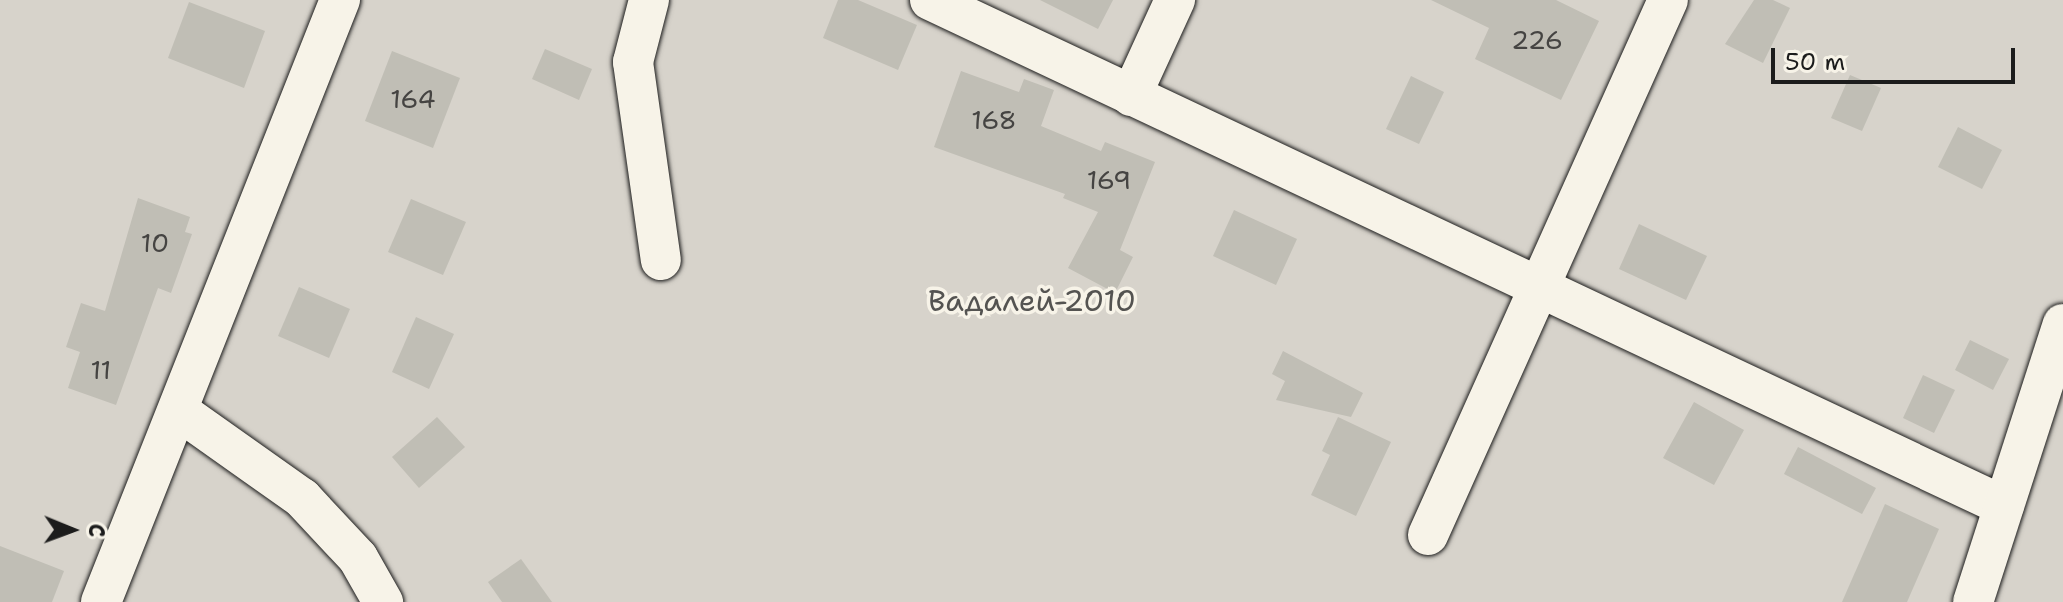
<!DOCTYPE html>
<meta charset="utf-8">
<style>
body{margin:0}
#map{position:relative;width:2063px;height:602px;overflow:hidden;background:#f7f3e8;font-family:"Shantell Sans",sans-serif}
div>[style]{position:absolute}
.green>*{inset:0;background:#d7d3cb}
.building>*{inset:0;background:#c0beb5}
.roads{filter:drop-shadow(0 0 2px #1c1c1c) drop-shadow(0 0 2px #1c1c1c)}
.minor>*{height:40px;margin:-20px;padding:0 20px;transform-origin:20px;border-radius:20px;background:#f7f3e8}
span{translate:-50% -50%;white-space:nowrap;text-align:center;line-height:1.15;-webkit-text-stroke:7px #f7f3e8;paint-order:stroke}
.number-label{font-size:26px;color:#454442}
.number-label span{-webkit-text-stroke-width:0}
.park-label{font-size:30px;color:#545351}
.north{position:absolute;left:32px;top:490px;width:80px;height:80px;-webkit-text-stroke:6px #f7f3e8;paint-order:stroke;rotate:91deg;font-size:22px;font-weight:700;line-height:32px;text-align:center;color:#1c1c1c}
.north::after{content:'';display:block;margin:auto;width:28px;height:36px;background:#1c1c1c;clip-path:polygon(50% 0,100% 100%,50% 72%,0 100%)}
.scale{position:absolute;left:1771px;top:48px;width:244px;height:36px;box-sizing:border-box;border:4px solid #1c1c1c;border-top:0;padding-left:10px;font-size:24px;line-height:28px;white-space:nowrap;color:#1c1c1c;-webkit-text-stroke:6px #f7f3e8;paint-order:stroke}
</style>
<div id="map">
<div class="green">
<div style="clip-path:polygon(0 0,2063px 0,2063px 602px,0 602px)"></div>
</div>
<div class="building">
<div style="clip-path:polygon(838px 0,858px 0,917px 25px,898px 70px,823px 38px)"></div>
<div style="clip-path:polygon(1040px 0,1113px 0,1098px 29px)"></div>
<div style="clip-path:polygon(1431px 0,1556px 0,1599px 21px,1561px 100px,1475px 59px,1489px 28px)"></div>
<div style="clip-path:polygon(1754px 0,1773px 0,1790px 8px,1763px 63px,1725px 44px)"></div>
<div style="clip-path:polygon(189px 2px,265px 31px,244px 88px,168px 58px)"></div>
<div style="clip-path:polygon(545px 49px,592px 69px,579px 100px,532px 79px)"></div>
<div style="clip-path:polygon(392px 51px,460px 78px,433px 148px,365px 121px)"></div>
<div style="clip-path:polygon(961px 71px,1019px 92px,1024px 79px,1054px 90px,1041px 126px,1101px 151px,1105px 142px,1155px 162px,1120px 250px,1133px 257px,1115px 293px,1068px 268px,1098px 212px,1063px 198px,1065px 194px,934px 147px)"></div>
<div style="clip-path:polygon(1850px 75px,1881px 88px,1862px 131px,1831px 118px)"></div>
<div style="clip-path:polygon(1411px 76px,1444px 92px,1419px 144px,1386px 129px)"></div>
<div style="clip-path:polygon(1958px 127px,2002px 150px,1982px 189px,1938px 167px)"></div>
<div style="clip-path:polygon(138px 198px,190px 217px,185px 232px,192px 234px,171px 293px,158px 288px,116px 405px,68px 388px,80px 352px,66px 347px,81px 303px,105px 311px)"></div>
<div style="clip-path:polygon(411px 199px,466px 222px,443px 275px,388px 252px)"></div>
<div style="clip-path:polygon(1234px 210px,1297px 239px,1276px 285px,1213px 256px)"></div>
<div style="clip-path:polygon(1639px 224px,1707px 256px,1686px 300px,1619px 269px)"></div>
<div style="clip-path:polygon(299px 287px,350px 309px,329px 358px,278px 336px)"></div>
<div style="clip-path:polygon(416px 317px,454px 334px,429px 389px,392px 372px)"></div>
<div style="clip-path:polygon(1970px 340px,2009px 359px,1993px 390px,1955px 370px)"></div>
<div style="clip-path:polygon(1283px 351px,1363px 393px,1351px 417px,1276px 400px,1285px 381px,1272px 374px)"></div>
<div style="clip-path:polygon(1923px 375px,1955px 390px,1934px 433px,1903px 418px)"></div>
<div style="clip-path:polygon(1694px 402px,1744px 430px,1714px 485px,1663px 458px)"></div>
<div style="clip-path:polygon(437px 417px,465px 447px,419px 488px,392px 457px)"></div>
<div style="clip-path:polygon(1338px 417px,1391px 442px,1356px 516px,1311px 495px,1330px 455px,1322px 451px)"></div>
<div style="clip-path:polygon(1798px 447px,1876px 488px,1862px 514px,1784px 474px)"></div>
<div style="clip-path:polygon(1885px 504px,1939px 529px,1907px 602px,1842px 602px)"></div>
<div style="clip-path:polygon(0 546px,64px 571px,52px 602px,0 602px)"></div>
<div style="clip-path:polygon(521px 559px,552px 602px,502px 602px,488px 582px)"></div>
</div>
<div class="roads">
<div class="minor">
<div style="left:649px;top:0;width:64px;rotate:104.5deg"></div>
<div style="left:633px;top:62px;width:200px;rotate:82deg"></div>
<div style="left:930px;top:0;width:1187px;rotate:25.23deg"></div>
<div style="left:1131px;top:96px;width:106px;rotate:-65.4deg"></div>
<div style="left:179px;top:411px;width:151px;rotate:35.3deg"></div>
<div style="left:302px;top:498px;width:82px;rotate:47deg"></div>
<div style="left:358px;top:558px;width:51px;rotate:60.4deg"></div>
<div style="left:1428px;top:535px;width:586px;rotate:-65.84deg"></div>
<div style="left:101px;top:602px;width:648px;rotate:-68.35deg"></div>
<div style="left:1973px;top:602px;width:292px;rotate:-72.1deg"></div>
</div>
</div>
<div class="number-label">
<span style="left:1537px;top:40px">226</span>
<span style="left:413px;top:99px">164</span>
<span style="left:994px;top:120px">168</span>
<span style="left:1109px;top:180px">169</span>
<span style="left:155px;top:243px">10</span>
<span style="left:101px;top:370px">11</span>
</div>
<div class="park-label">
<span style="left:1032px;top:301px">Вадалей-2010</span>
</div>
<div class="north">С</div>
<div class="scale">50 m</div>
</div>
